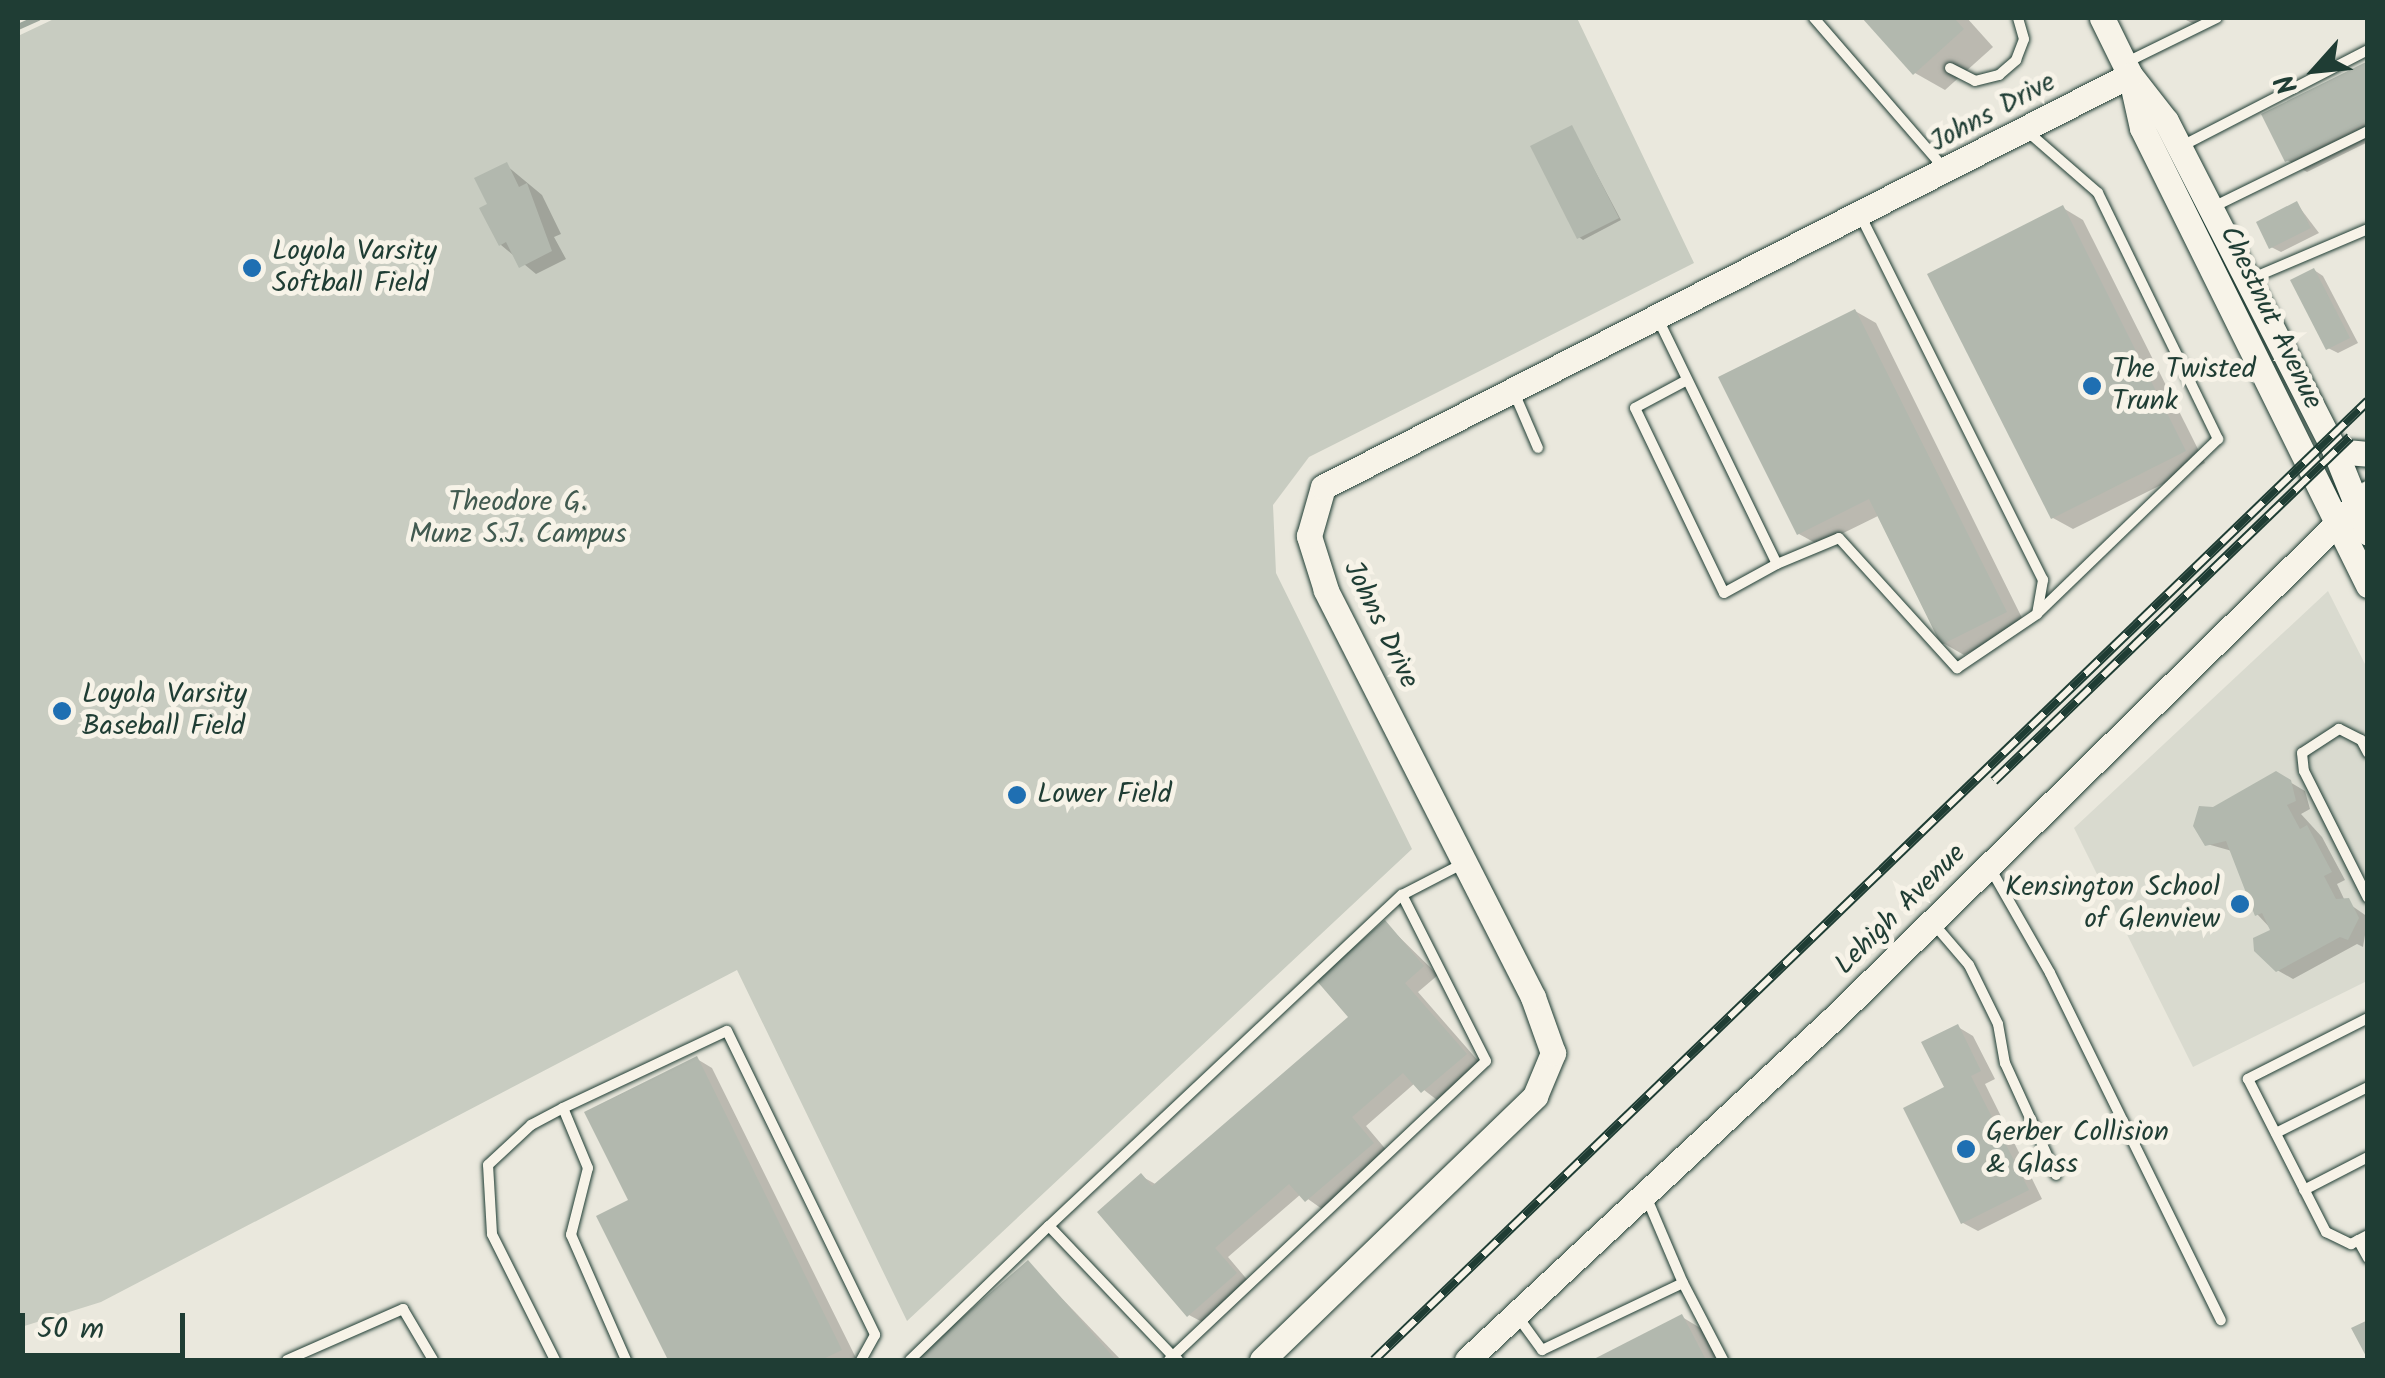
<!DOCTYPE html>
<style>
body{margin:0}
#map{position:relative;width:2385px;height:1378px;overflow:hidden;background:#eae8dd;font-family:Kalam,sans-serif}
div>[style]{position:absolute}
.built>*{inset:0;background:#d9dacf}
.green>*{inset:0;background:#c8ccc1}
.shadow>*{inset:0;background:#0003}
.stream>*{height:6px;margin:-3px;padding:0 3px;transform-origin:3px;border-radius:3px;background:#9ca69c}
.building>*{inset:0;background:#b2b8ae}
.roads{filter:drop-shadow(0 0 2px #1f3d34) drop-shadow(0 0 2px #1f3d34)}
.service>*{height:10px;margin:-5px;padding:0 5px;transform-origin:5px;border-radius:5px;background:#f7f3e8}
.tertiary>*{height:25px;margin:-12.5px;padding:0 12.5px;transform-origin:12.5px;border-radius:12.5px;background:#f7f3e8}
.rail>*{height:10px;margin-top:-5px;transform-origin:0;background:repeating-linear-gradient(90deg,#f7f3e8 0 19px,#1f3d34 0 38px);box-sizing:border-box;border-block:2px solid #1f3d34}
.dots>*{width:28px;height:28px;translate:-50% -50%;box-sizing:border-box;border:5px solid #f7f3e8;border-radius:50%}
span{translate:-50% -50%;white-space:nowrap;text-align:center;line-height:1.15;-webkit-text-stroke:10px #f7f3e8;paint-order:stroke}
.street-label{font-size:28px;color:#1f3d34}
.poi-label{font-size:28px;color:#1f3d34}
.left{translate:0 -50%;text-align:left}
.right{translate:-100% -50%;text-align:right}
.park-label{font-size:28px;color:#415a50}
.frame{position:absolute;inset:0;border:20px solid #1f3d34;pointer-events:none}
.north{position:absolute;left:2265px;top:20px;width:100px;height:100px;-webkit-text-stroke:8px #f7f3e8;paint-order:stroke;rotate:243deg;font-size:28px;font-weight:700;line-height:40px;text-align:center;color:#1f3d34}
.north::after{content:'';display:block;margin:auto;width:35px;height:45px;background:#1f3d34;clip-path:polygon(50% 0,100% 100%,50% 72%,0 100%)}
.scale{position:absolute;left:20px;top:1313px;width:165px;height:45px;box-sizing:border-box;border:5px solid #1f3d34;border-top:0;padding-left:12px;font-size:30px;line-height:35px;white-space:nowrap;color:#1f3d34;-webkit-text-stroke:8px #f7f3e8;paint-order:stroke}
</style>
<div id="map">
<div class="built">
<div style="clip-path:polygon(2328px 591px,2367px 668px,2367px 981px,2193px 1067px,2074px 828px)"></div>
</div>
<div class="green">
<div style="clip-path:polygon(56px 18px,1577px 18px,1694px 263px,1309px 457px,1273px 505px,1276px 573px,1412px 849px,907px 1321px,737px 970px,101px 1302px,18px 1328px,18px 36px)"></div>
</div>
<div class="shadow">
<div style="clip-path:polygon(1868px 18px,1967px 18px,1993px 47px,1945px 90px,1915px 73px)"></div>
<div style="clip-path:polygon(2182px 18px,2207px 18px,2194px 24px)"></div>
<div style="clip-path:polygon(2368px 64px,2368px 142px,2307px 172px,2287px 160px)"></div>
<div style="clip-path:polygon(1572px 128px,1621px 220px,1583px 240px,1579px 237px)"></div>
<div style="clip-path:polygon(506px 165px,542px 195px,561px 234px,554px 237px,566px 259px,536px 274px,501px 245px,491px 205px)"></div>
<div style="clip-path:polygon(2297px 204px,2319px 233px,2281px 252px,2271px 247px)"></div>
<div style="clip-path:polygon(2063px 208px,2083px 220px,2205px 463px,2073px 529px,2053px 518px)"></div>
<div style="clip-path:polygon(2314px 270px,2323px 276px,2358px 343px,2338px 353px,2328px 348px)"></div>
<div style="clip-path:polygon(1855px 311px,1876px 323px,2025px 624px,1964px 655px,1943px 643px,1880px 515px,1819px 545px,1799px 534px)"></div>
<div style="clip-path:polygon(2276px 774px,2305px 791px,2310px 809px,2301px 814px,2322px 837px,2345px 880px,2337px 884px,2345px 901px,2368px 917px,2363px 947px,2357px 944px,2293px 979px,2277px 970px,2273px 931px,2257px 914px,2232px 851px,2207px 844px,2214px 810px)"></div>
<div style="clip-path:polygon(1385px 923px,1438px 975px,1418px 992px,1480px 1063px,1437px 1100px,1415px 1083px,1366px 1126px,1388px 1152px,1322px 1209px,1301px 1194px,1228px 1257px,1250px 1283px,1204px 1323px,1189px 1315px,1141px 1176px,1157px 1185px,1351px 1017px)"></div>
<div style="clip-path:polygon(1958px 1027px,1973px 1036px,1995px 1079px,1985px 1084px,2042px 1199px,1978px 1231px,1963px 1223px,1947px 1088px)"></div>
<div style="clip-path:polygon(697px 1059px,712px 1068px,856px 1358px,670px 1360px,600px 1218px,632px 1202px)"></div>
<div style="clip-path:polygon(1028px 1263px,1121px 1360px,917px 1360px)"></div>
<div style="clip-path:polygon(1682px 1317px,1702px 1329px,1719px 1360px,1597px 1360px)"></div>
</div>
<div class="stream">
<div style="left:18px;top:27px;width:22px;rotate:-24deg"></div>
</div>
<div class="building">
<div style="clip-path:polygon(1862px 18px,1954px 18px,1964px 29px,1913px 75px)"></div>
<div style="clip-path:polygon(2368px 61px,2368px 121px,2285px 162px,2261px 114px)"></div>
<div style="clip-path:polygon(1572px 125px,1619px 218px,1577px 239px,1530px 146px)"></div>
<div style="clip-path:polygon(507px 162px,519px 187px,527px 183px,552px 251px,519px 268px,506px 242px,499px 246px,479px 208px,487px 204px,474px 178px)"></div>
<div style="clip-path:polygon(2297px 201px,2311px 228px,2269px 249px,2256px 222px)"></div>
<div style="clip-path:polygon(2063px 205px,2186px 451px,2051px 519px,1927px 274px)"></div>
<div style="clip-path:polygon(2314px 268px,2350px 338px,2326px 350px,2290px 280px)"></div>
<div style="clip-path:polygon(1855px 309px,2007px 612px,1941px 645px,1869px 499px,1797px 535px,1718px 377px)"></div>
<div style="clip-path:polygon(2276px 771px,2291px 780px,2296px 801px,2287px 805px,2300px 829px,2307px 825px,2332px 872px,2324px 876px,2336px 899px,2349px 898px,2359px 918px,2348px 940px,2340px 937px,2276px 972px,2254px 951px,2253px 938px,2270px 930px,2262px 913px,2255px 916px,2226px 841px,2205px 846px,2193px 826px,2199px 806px,2213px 807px)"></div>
<div style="clip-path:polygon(1385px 920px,1424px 966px,1405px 983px,1467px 1054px,1421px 1093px,1403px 1073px,1352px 1117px,1374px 1143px,1305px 1202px,1289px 1184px,1215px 1248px,1237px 1273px,1187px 1317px,1097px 1212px,1141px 1173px,1152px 1186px,1348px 1017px,1316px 980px)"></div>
<div style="clip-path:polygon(1958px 1024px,1981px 1071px,1971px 1076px,2029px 1190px,1961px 1224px,1903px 1108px,1944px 1087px,1921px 1042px)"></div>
<div style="clip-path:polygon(697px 1056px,842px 1350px,821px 1360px,668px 1360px,596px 1216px,628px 1200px,584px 1112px)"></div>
<div style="clip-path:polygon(1028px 1260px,1116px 1360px,913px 1360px)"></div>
<div style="clip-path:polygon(1682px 1314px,1706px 1360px,1592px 1360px)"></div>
<div style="clip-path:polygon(2368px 1320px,2368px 1360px,2351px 1328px)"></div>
</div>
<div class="roads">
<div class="service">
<div style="left:1814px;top:18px;width:198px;rotate:49.1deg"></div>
<div style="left:2125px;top:63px;width:102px;rotate:-26.1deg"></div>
<div style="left:1950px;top:68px;width:28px;rotate:27deg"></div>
<div style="left:1975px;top:81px;width:25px;rotate:-14deg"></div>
<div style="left:1999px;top:75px;width:23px;rotate:-41deg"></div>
<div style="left:2016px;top:60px;width:22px;rotate:-69deg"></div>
<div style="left:2024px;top:39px;width:22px;rotate:-106deg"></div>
<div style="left:2027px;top:131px;width:94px;rotate:41.1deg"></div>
<div style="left:2098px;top:193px;width:274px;rotate:64deg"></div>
<div style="left:2218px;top:439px;width:250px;rotate:136deg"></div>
<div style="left:2182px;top:146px;width:209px;rotate:-27.3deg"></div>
<div style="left:2211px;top:208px;width:175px;rotate:-26.1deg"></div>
<div style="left:2248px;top:280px;width:130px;rotate:-23deg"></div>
<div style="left:1658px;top:319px;width:272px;rotate:64.1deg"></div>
<div style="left:1777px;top:564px;width:67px;rotate:-22.8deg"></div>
<div style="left:1839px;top:538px;width:176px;rotate:47.8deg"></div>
<div style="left:1957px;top:668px;width:97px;rotate:-34deg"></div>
<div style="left:2037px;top:614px;width:35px;rotate:-80deg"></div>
<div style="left:2043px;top:580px;width:405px;rotate:-116.6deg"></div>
<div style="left:1687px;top:380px;width:59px;rotate:151.7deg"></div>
<div style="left:1635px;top:408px;width:205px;rotate:64.3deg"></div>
<div style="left:1724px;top:593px;width:60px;rotate:-28.7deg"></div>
<div style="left:1513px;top:390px;width:63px;rotate:66.7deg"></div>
<div style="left:2368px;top:753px;width:15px;rotate:-118deg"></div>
<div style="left:2361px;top:740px;width:25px;rotate:-153deg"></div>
<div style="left:2339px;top:729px;width:44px;rotate:147deg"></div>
<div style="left:2302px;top:753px;width:18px;rotate:84deg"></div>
<div style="left:2304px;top:771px;width:142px;rotate:63.3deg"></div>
<div style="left:1989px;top:866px;width:123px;rotate:60.3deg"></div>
<div style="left:2050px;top:973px;width:387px;rotate:63.8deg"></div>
<div style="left:1933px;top:923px;width:55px;rotate:49.4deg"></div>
<div style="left:1969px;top:965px;width:66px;rotate:63.8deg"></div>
<div style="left:1998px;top:1024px;width:40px;rotate:80deg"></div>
<div style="left:2005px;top:1063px;width:123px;rotate:65.5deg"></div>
<div style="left:2368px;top:1018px;width:135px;rotate:153.1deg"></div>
<div style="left:2248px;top:1079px;width:172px;rotate:63deg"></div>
<div style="left:2326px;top:1232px;width:28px;rotate:26deg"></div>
<div style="left:2351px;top:1244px;width:19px;rotate:-28deg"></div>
<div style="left:2276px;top:1133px;width:103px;rotate:-26.6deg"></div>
<div style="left:2304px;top:1190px;width:72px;rotate:-27.3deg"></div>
<div style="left:1049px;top:1226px;width:484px;rotate:-43.2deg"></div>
<div style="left:2358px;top:1240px;width:21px;rotate:61deg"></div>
<div style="left:1683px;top:1283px;width:87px;rotate:62.5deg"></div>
<div style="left:1518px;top:1317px;width:41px;rotate:54deg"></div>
<div style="left:1542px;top:1350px;width:156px;rotate:-25.4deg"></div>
<div style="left:1683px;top:1283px;width:97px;rotate:-113.1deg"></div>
<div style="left:287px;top:1360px;width:127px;rotate:-23.7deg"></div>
<div style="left:403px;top:1309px;width:59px;rotate:59.5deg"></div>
<div style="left:555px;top:1360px;width:141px;rotate:-116.6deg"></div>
<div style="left:492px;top:1234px;width:69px;rotate:-93.3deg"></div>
<div style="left:488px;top:1165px;width:59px;rotate:-42.9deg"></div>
<div style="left:531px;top:1125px;width:36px;rotate:-28deg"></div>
<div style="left:626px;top:1360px;width:137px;rotate:-113.7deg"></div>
<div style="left:571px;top:1235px;width:69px;rotate:-75.8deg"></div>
<div style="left:588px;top:1168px;width:65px;rotate:-112.6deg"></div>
<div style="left:563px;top:1108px;width:181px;rotate:-25.2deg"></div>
<div style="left:727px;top:1031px;width:338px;rotate:64deg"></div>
<div style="left:875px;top:1335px;width:29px;rotate:119deg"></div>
<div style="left:910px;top:1360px;width:193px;rotate:-44deg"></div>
<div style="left:1049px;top:1226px;width:180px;rotate:46.4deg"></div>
<div style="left:1173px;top:1356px;width:6px;rotate:135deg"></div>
<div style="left:1178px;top:1360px;width:6px;rotate:-141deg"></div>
<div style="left:1173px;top:1356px;width:430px;rotate:-43.3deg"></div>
<div style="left:1486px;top:1061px;width:186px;rotate:-116.8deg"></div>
<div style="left:1402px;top:895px;width:70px;rotate:-27.3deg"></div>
</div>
<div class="tertiary">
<div style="left:2102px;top:18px;width:64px;rotate:63.8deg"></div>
<div style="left:2130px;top:75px;width:58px;rotate:52deg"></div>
<div style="left:2166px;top:121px;width:371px;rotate:62.9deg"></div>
<div style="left:2335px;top:451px;width:88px;rotate:68.1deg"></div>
<div style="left:2132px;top:83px;width:46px;rotate:77.5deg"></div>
<div style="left:2142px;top:128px;width:510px;rotate:63.69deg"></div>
<div style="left:2335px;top:451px;width:33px;rotate:5deg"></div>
<div style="left:1262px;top:1360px;width:380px;rotate:-44deg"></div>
<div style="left:1535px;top:1096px;width:47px;rotate:-67.3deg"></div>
<div style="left:1553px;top:1053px;width:59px;rotate:-109.7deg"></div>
<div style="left:1533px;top:997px;width:457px;rotate:-117deg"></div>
<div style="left:1326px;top:590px;width:57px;rotate:-107.5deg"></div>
<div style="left:1309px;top:536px;width:51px;rotate:-74.1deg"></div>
<div style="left:1323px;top:487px;width:906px;rotate:-27.05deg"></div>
<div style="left:1467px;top:1360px;width:497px;rotate:-43deg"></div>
<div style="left:1831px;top:1021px;width:753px;rotate:-44.52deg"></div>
</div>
</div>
<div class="rail">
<div style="left:1994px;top:781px;width:495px;rotate:-44deg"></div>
<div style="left:1374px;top:1360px;width:1381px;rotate:-43.97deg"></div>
</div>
<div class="dots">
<div style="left:252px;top:268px;background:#1f6fb2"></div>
<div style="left:2092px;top:386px;background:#1f6fb2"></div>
<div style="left:62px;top:711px;background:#1f6fb2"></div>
<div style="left:1017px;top:795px;background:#1f6fb2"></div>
<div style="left:2240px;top:904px;background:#1f6fb2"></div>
<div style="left:1966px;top:1149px;background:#1f6fb2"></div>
</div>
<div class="street-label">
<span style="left:1993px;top:113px;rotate:-28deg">Johns Drive</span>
<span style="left:2270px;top:318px;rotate:64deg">Chestnut Avenue</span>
<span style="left:1380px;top:625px;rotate:64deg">Johns Drive</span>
<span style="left:1901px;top:910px;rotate:-45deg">Lehigh Avenue</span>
</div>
<div class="poi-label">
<span class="left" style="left:272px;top:268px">Loyola Varsity<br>Softball Field</span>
<span class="left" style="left:2112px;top:386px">The Twisted<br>Trunk</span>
<span class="left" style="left:82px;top:711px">Loyola Varsity<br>Baseball Field</span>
<span class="left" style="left:1037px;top:795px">Lower Field</span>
<span class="right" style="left:2220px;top:904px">Kensington School<br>of Glenview</span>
<span class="left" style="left:1986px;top:1149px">Gerber Collision<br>&amp; Glass</span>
</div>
<div class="park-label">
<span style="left:518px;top:519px">Theodore G.<br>Munz S.J. Campus</span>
</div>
<div class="frame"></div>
<div class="north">N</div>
<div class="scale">50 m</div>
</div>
